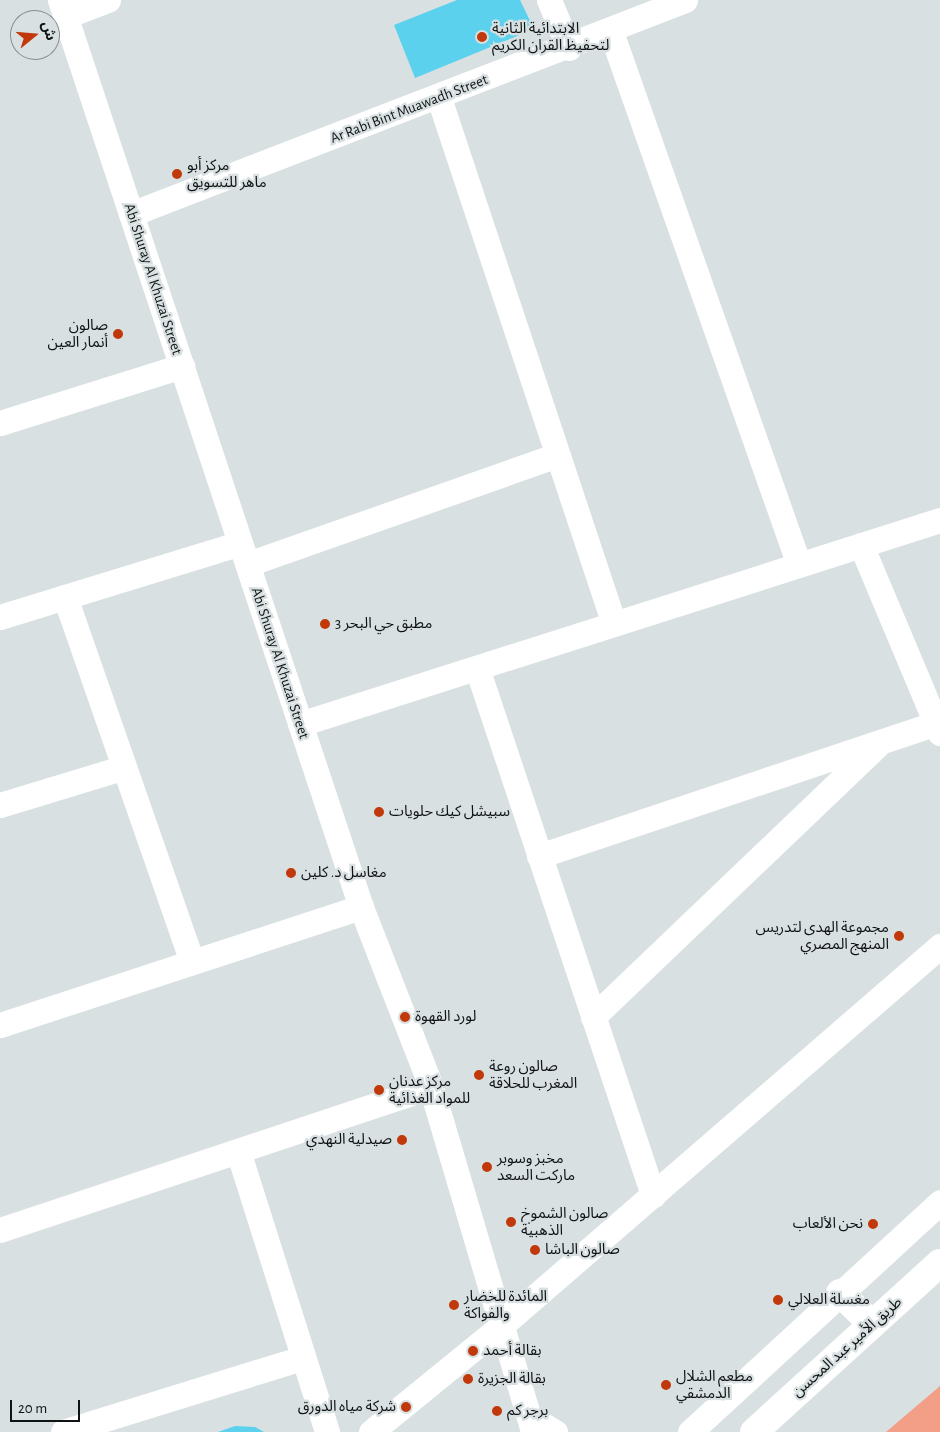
<!DOCTYPE html>
<meta charset="utf-8">
<style>
body{margin:0}
#map{position:relative;width:940px;height:1432px;overflow:hidden;background:#d8e0e2;font-family:"Alegreya Sans","Noto Sans Arabic",sans-serif}
div>[style]{position:absolute}
.green>*{inset:0;background:#f39f88}
.building>*{inset:0;background:#5bd1ee}
.minor>*{height:25px;margin:-12.5px;padding:0 12.5px;transform-origin:12.5px;border-radius:12.5px;background:#fff}
.major>*{height:28px;margin:-14px;padding:0 14px;transform-origin:14px;border-radius:14px;background:#fff}
.dots>*{width:14px;height:14px;translate:-50% -50%;box-sizing:border-box;border:2px solid #d8e0e2;border-radius:50%}
span{translate:-50% -50%;white-space:nowrap;text-align:center;line-height:1.15;-webkit-text-stroke:4.5px #d8e0e2;paint-order:stroke}
.poi-label{font-size:15px;color:#101314}
.left{translate:0 -50%;text-align:left}
.right{translate:-100% -50%;text-align:right}
.street-label{font-size:15px;color:#101314}
.north{position:absolute;left:10px;top:10px;width:50px;height:50px;box-sizing:border-box;background:#d8e0e2;border:1px solid #888e90;border-radius:50%;rotate:73deg;font-size:14px;font-weight:700;line-height:20px;text-align:center;color:#101314}
.north::after{content:'';display:block;margin:auto;width:18px;height:22px;background:#c1380a;clip-path:polygon(50% 0,100% 100%,50% 72%,0 100%)}
.scale{position:absolute;left:10px;top:1400px;width:70px;height:22px;box-sizing:border-box;border:2px solid #101314;border-top:0;padding-left:6px;font-size:15px;line-height:18px;white-space:nowrap;color:#101314;-webkit-text-stroke:4px #d8e0e2;paint-order:stroke}
</style>
<div id="map">
<div class="green">
<div style="clip-path:polygon(940px 1386px,940px 1432px,886px 1432px)"></div>
</div>
<div class="building">
<div style="clip-path:polygon(457px 0,520px 0,534px 29px,415px 78px,394px 25px)"></div>
<div style="clip-path:polygon(235px 1426px,255px 1427px,264px 1432px,218px 1432px)"></div>
</div>
<div class="minor">
<div style="left:60px;top:0;width:956px;rotate:71.64deg"></div>
<div style="left:361px;top:907px;width:193px;rotate:68.7deg"></div>
<div style="left:431px;top:1087px;width:360px;rotate:73.5deg"></div>
<div style="left:549px;top:0;width:52px;rotate:67.4deg"></div>
<div style="left:66px;top:16px;width:45px;rotate:-20.9deg"></div>
<div style="left:611px;top:32px;width:565px;rotate:70.57deg"></div>
<div style="left:439px;top:98px;width:554px;rotate:71.6deg"></div>
<div style="left:131px;top:214px;width:594px;rotate:-21.12deg"></div>
<div style="left:0;top:423px;width:191px;rotate:-17.4deg"></div>
<div style="left:861px;top:545px;width:204px;rotate:67.2deg"></div>
<div style="left:248px;top:564px;width:328px;rotate:-19.4deg"></div>
<div style="left:65px;top:597px;width:386px;rotate:70.8deg"></div>
<div style="left:0;top:617px;width:251px;rotate:-17.1deg"></div>
<div style="left:477px;top:668px;width:556px;rotate:71.53deg"></div>
<div style="left:300px;top:724px;width:672px;rotate:-17.68deg"></div>
<div style="left:0;top:805px;width:127px;rotate:-16.9deg"></div>
<div style="left:539px;top:856px;width:419px;rotate:-18.5deg"></div>
<div style="left:593px;top:1017px;width:393px;rotate:-43.7deg"></div>
<div style="left:0;top:1025px;width:380px;rotate:-18.1deg"></div>
<div style="left:238px;top:1151px;width:295px;rotate:72.4deg"></div>
<div style="left:0;top:1230px;width:454px;rotate:-18.4deg"></div>
<div style="left:545px;top:1426px;width:12px;rotate:31deg"></div>
<div style="left:63px;top:1432px;width:250px;rotate:-17.2deg"></div>
<div style="left:371px;top:1432px;width:168px;rotate:-39.2deg"></div>
<div style="left:501px;top:1326px;width:581px;rotate:-40.88deg"></div>
<div style="left:690px;top:1432px;width:340px;rotate:-42.6deg"></div>
</div>
<div class="major">
<div style="left:840px;top:1293px;width:45px;rotate:44.1deg"></div>
<div style="left:754px;top:1432px;width:251px;rotate:-42.3deg"></div>
</div>
<div class="dots">
<div style="left:482px;top:37px;background:#c1380a"></div>
<div style="left:177px;top:174px;background:#c1380a"></div>
<div style="left:118px;top:334px;background:#c1380a"></div>
<div style="left:325px;top:624px;background:#c1380a"></div>
<div style="left:379px;top:812px;background:#c1380a"></div>
<div style="left:291px;top:873px;background:#c1380a"></div>
<div style="left:899px;top:936px;background:#c1380a"></div>
<div style="left:405px;top:1017px;background:#c1380a"></div>
<div style="left:479px;top:1075px;background:#c1380a"></div>
<div style="left:379px;top:1090px;background:#c1380a"></div>
<div style="left:402px;top:1140px;background:#c1380a"></div>
<div style="left:487px;top:1167px;background:#c1380a"></div>
<div style="left:511px;top:1222px;background:#c1380a"></div>
<div style="left:873px;top:1224px;background:#c1380a"></div>
<div style="left:535px;top:1250px;background:#c1380a"></div>
<div style="left:778px;top:1300px;background:#c1380a"></div>
<div style="left:454px;top:1305px;background:#c1380a"></div>
<div style="left:473px;top:1351px;background:#c1380a"></div>
<div style="left:468px;top:1379px;background:#c1380a"></div>
<div style="left:666px;top:1385px;background:#c1380a"></div>
<div style="left:406px;top:1407px;background:#c1380a"></div>
<div style="left:497px;top:1411px;background:#c1380a"></div>
</div>
<div class="poi-label">
<span class="left" style="left:492px;top:37px">الابتدائية الثانية<br>لتحفيظ القران الكريم</span>
<span class="left" style="left:187px;top:174px">مركز أبو<br>ماهر للتسويق</span>
<span class="right" style="left:108px;top:334px">صالون<br>أنمار العين</span>
<span class="left" style="left:335px;top:624px">مطبق حي البحر 3</span>
<span class="left" style="left:389px;top:812px">سبيشل كيك حلويات</span>
<span class="left" style="left:301px;top:873px">مغاسل د. كلين</span>
<span class="right" style="left:889px;top:936px">مجموعة الهدى لتدريس<br>المنهج المصري</span>
<span class="left" style="left:415px;top:1017px">لورد القهوة</span>
<span class="left" style="left:489px;top:1075px">صالون روعة<br>المغرب للحلاقة</span>
<span class="left" style="left:389px;top:1090px">مركز عدنان<br>للمواد الغذائية</span>
<span class="right" style="left:392px;top:1140px">صيدلية النهدي</span>
<span class="left" style="left:497px;top:1167px">مخبز وسوبر<br>ماركت السعد</span>
<span class="left" style="left:521px;top:1222px">صالون الشموخ<br>الذهبية</span>
<span class="right" style="left:863px;top:1224px">نحن الألعاب</span>
<span class="left" style="left:545px;top:1250px">صالون الباشا</span>
<span class="left" style="left:464px;top:1305px">المائدة للخضار<br>والفواكة</span>
<span class="left" style="left:788px;top:1300px">مغسلة العلالي</span>
<span class="left" style="left:483px;top:1351px">بقالة أحمد</span>
<span class="left" style="left:676px;top:1385px">مطعم الشلال<br>الدمشقي</span>
<span class="left" style="left:478px;top:1379px">بقالة الجزيرة</span>
<span class="right" style="left:396px;top:1407px">شركة مياه الدورق</span>
<span class="left" style="left:507px;top:1411px">برجر كم</span>
</div>
<div class="street-label">
<span style="left:409px;top:109px;rotate:-21deg">Ar Rabi Bint Muawadh Street</span>
<span style="left:153px;top:279px;rotate:72deg">Abi Shuray Al Khuzai Street</span>
<span style="left:280px;top:663px;rotate:72deg">Abi Shuray Al Khuzai Street</span>
<span style="left:847px;top:1347px;rotate:-42deg">طريق الأمير عبد المحسن</span>
</div>
<div class="north">ش</div>
<div class="scale">20 m</div>
</div>
